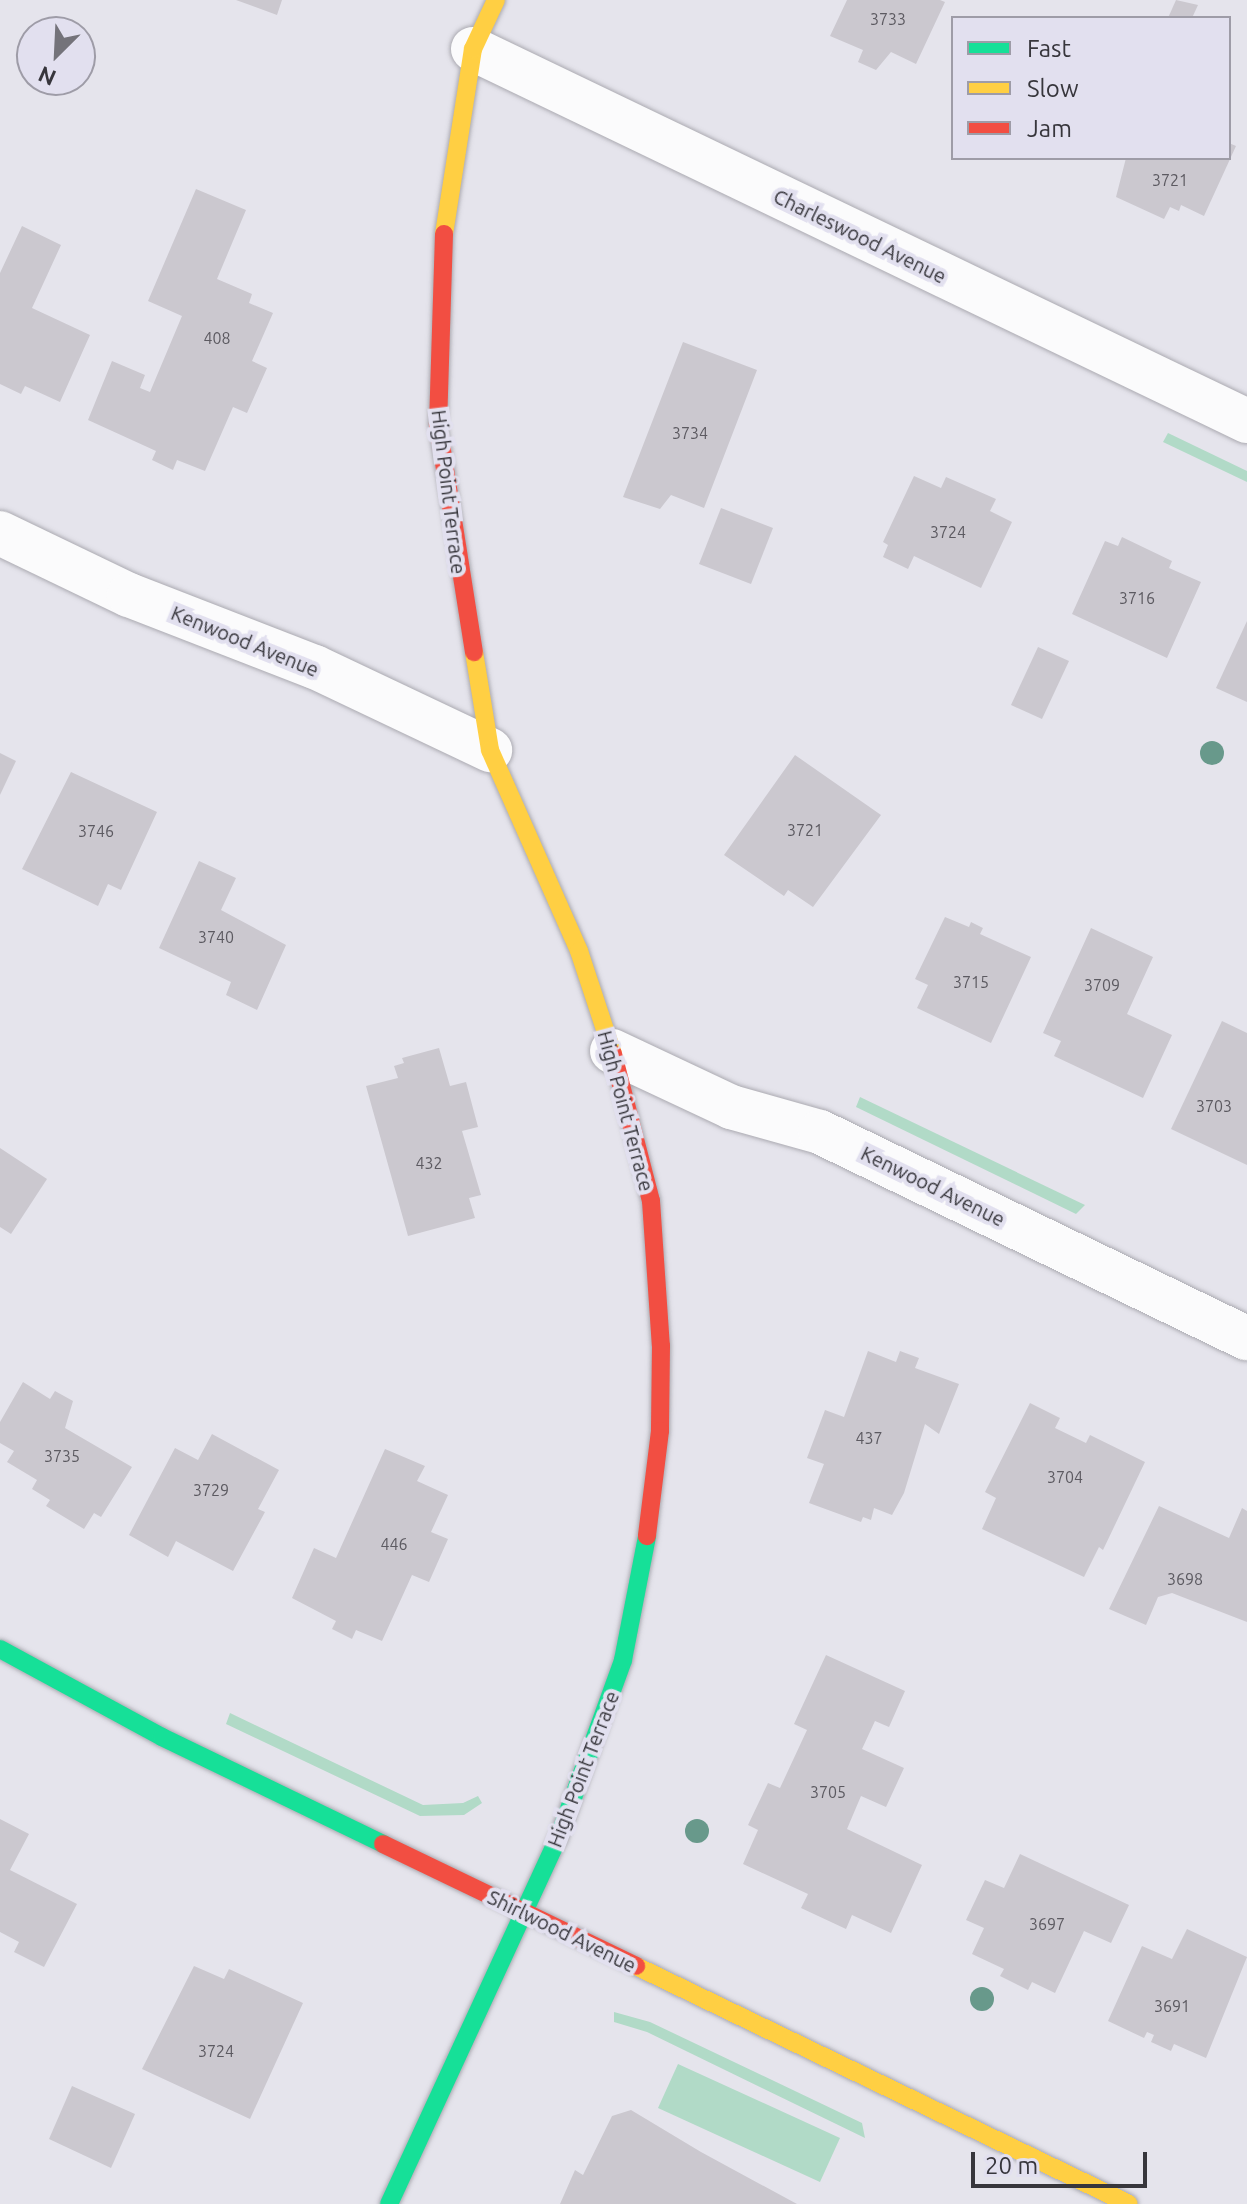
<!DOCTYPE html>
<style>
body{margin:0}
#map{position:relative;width:1247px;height:2204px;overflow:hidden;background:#e5e4ec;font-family:Ubuntu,sans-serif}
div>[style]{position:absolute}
.green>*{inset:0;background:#b1dac7}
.building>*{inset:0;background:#cbc8cf}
.roads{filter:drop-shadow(0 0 2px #abaab1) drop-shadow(0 0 2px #abaab1)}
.street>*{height:44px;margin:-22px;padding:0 22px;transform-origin:22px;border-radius:22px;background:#fbfbfc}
.fast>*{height:18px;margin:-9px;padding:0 9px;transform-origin:9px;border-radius:9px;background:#16e098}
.slow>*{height:18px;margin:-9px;padding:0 9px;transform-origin:9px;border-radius:9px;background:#ffcf43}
.jam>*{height:18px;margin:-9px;padding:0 9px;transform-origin:9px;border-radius:9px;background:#f24e42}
.trees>*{width:24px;height:24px;margin:-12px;border-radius:50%;background:#68998b}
span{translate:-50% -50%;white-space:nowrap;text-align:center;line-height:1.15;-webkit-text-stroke:8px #e2e0ef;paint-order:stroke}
.number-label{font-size:16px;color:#5c5a61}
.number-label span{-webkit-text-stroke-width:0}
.street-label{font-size:20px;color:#37363c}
.legend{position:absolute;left:951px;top:16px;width:280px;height:144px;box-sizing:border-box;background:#e2e0ef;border:2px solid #9e9ca7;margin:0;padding:10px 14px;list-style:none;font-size:24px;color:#37363c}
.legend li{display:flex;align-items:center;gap:16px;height:40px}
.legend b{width:40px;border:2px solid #9e9ca7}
.north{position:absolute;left:16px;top:16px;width:80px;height:80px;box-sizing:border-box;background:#e2e0ef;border:2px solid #9e9ca7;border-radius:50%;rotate:204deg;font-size:22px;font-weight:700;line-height:32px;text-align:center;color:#37363c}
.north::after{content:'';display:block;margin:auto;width:28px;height:36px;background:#74737a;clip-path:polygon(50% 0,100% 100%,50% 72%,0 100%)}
.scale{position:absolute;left:971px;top:2152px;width:176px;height:36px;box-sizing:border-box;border:4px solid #37363c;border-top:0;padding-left:10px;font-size:24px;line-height:28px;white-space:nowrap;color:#37363c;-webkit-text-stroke:6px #e2e0ef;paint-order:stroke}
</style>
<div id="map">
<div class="green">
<div style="clip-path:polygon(1168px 433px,1247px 471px,1247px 482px,1163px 442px)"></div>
<div style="clip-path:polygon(860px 1097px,1085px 1205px,1076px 1214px,856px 1107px)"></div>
<div style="clip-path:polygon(230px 1713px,423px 1805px,463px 1803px,478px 1796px,482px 1803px,464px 1815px,420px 1816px,226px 1724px)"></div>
<div style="clip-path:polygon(614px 2012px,650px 2022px,862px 2123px,865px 2138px,647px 2032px,614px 2022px)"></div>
<div style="clip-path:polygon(678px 2064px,840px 2138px,820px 2182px,658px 2108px)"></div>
</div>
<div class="building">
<div style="clip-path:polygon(236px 0,282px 0,277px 15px)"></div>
<div style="clip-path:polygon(847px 0,940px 0,945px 2px,916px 64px,891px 52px,876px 70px,858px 62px,863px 50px,830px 36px)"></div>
<div style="clip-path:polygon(1176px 0,1198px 5px,1192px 18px,1168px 18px)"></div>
<div style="clip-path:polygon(1229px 143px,1236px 146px,1204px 216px,1181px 205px,1179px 211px,1170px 207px,1164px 219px,1116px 197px,1126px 158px,1229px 158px)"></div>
<div style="clip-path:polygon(196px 189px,246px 210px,217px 279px,252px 294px,249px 303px,273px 313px,252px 361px,267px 368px,247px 413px,233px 407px,205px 471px,177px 460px,173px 470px,152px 460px,156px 451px,88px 420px,112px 361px,145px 375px,140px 388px,150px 392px,182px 316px,148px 301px)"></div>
<div style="clip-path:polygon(22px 226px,61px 245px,32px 308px,90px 335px,60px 402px,25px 386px,21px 394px,0 384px,0 273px)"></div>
<div style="clip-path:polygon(683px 342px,757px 370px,704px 508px,671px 495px,660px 509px,623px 497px)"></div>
<div style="clip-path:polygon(914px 476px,941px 488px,946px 477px,996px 499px,990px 511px,1012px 522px,981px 588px,914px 556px,908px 569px,883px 557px,888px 545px,883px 542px)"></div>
<div style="clip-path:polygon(721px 508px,773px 528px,751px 584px,699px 564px)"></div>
<div style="clip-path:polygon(1122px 537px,1172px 561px,1169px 568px,1201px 582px,1167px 658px,1072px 614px,1105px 541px,1118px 546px)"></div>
<div style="clip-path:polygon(1247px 621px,1247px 702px,1216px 688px)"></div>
<div style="clip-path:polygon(1038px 647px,1069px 661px,1042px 719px,1011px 705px)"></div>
<div style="clip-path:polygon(0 753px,16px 761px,0 795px)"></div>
<div style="clip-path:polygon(795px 755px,881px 815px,813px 907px,788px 890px,784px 896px,724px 855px)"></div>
<div style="clip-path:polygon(71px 772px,157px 812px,121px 890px,108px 884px,98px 906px,22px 869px)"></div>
<div style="clip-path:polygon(199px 861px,236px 878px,221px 910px,286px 945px,257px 1010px,226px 995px,231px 982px,159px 948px)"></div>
<div style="clip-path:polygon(945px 917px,969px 927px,971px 922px,983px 928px,980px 934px,1031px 957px,991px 1043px,917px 1008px,928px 985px,915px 979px)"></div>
<div style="clip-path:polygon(1091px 928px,1153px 957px,1127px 1014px,1172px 1035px,1143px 1098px,1054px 1056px,1061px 1041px,1043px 1033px)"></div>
<div style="clip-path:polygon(1222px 1021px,1247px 1033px,1247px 1165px,1171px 1129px)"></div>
<div style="clip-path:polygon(439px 1048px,450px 1086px,466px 1082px,478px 1127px,462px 1131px,481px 1195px,469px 1198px,475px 1218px,408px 1236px,366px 1086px,398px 1078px,394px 1066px,404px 1063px,402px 1058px)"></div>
<div style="clip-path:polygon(0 1148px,47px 1179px,11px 1234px,0 1227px)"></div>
<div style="clip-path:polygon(868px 1351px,896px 1362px,900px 1351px,919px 1358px,915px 1368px,959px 1384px,939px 1434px,925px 1424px,904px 1493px,892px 1515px,874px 1508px,871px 1520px,863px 1517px,861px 1522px,809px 1503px,824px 1464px,807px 1458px,825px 1410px,844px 1417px)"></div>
<div style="clip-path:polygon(23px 1382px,50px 1399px,55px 1391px,73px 1401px,65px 1428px,132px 1467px,101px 1517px,94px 1513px,84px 1529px,46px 1506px,50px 1500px,32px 1489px,37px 1480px,7px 1462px,14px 1451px,0 1443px,0 1422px)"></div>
<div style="clip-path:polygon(1030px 1403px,1060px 1418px,1055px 1428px,1086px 1443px,1090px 1435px,1145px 1462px,1103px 1550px,1099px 1547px,1084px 1577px,982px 1529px,996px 1498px,985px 1492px)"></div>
<div style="clip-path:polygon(212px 1434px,279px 1470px,258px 1509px,265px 1512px,233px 1571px,176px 1541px,168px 1557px,129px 1535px,175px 1448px,198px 1460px)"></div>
<div style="clip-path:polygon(385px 1449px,425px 1466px,417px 1481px,448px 1495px,431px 1532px,448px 1539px,429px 1582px,412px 1575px,382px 1641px,356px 1630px,352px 1639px,332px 1629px,336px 1621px,292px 1598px,314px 1548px,336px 1558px)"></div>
<div style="clip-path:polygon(1159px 1506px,1229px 1538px,1242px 1508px,1247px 1511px,1247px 1622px,1172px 1593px,1158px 1597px,1146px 1625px,1109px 1609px)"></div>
<div style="clip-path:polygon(826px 1655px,905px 1691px,889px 1727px,875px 1721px,862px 1749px,904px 1768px,886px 1807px,861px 1796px,847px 1829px,922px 1865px,891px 1933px,852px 1915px,846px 1929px,801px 1908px,808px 1894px,743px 1864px,758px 1830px,748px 1825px,768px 1783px,780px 1788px,807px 1730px,794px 1724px)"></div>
<div style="clip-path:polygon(0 1819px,29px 1834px,10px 1870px,77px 1904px,44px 1967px,14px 1952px,19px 1942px,0 1932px)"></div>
<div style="clip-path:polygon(1020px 1854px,1129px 1905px,1111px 1943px,1084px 1931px,1055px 1993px,1032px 1982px,1028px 1990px,1000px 1976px,1004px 1969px,972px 1954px,984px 1928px,966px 1920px,985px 1880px,1004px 1888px)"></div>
<div style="clip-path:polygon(1187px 1929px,1247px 1957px,1206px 2058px,1174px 2044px,1171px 2051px,1151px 2042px,1154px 2035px,1147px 2032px,1144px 2038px,1108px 2021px,1142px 1946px,1172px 1959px)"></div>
<div style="clip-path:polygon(194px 1966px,224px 1979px,229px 1969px,303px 2003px,250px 2119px,142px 2069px)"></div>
<div style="clip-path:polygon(72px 2086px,135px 2114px,111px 2168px,49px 2139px)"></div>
<div style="clip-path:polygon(631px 2110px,701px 2152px,797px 2204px,560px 2204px,575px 2170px,583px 2175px,612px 2116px)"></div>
</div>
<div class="roads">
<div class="street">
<div style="left:473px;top:49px;width:859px;rotate:25.67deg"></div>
<div style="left:0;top:533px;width:143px;rotate:25.7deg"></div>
<div style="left:129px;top:595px;width:199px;rotate:21.2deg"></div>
<div style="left:315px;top:667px;width:194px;rotate:25.4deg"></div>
<div style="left:612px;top:1051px;width:132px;rotate:25.2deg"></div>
<div style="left:731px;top:1107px;width:92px;rotate:15.7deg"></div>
<div style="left:820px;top:1132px;width:474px;rotate:25.8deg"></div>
</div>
<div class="fast">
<div style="left:0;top:1649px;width:184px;rotate:28.5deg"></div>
<div style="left:162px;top:1737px;width:246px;rotate:25.8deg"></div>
<div style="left:389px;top:2204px;width:402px;rotate:-65.2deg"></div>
<div style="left:558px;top:1839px;width:190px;rotate:-70deg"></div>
<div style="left:623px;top:1660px;width:126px;rotate:-79deg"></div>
</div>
<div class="slow">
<div style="left:444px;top:234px;width:187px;rotate:-81.1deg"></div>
<div style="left:473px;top:49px;width:54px;rotate:-64.9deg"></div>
<div style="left:474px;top:652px;width:99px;rotate:80.7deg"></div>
<div style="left:490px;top:750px;width:220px;rotate:66.1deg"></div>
<div style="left:579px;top:951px;width:108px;rotate:71.7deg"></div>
<div style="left:636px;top:1966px;width:547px;rotate:25.77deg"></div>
</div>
<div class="jam">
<div style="left:444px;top:234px;width:191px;rotate:91.8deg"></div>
<div style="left:438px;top:425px;width:230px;rotate:81deg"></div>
<div style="left:613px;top:1054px;width:152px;rotate:75.5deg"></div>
<div style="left:651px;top:1201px;width:145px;rotate:86.1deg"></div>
<div style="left:661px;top:1346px;width:85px;rotate:90.7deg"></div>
<div style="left:660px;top:1431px;width:106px;rotate:97.1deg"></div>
<div style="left:383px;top:1844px;width:281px;rotate:25.7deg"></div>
</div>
</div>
<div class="trees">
<div style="left:1212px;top:753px"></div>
<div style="left:697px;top:1831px"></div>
<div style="left:982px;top:1999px"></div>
</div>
<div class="number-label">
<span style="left:888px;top:19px">3733</span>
<span style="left:1170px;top:180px">3721</span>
<span style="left:217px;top:338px">408</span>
<span style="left:690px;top:433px">3734</span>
<span style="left:948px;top:532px">3724</span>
<span style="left:1137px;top:598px">3716</span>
<span style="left:805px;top:830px">3721</span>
<span style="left:96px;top:831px">3746</span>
<span style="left:216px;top:937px">3740</span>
<span style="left:971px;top:982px">3715</span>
<span style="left:1102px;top:985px">3709</span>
<span style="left:1214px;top:1106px">3703</span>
<span style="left:429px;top:1163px">432</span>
<span style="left:869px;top:1438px">437</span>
<span style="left:62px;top:1456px">3735</span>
<span style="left:1065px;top:1477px">3704</span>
<span style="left:211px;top:1490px">3729</span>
<span style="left:394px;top:1544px">446</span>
<span style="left:1185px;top:1579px">3698</span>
<span style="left:828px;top:1792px">3705</span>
<span style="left:1047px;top:1924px">3697</span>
<span style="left:1172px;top:2006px">3691</span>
<span style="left:216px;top:2051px">3724</span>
</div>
<div class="street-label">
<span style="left:860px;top:236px;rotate:26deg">Charleswood Avenue</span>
<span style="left:449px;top:492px;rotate:83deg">High Point Terrace</span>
<span style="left:245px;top:641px;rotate:22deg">Kenwood Avenue</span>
<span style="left:626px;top:1111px;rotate:75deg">High Point Terrace</span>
<span style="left:933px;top:1186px;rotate:26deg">Kenwood Avenue</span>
<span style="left:583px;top:1769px;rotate:-69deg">High Point Terrace</span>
<span style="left:562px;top:1931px;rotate:26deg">Shirlwood Avenue</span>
</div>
<ul class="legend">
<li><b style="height:10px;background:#16e098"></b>Fast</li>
<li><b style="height:10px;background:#ffcf43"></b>Slow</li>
<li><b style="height:10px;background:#f24e42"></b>Jam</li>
</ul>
<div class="north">N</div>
<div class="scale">20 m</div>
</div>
